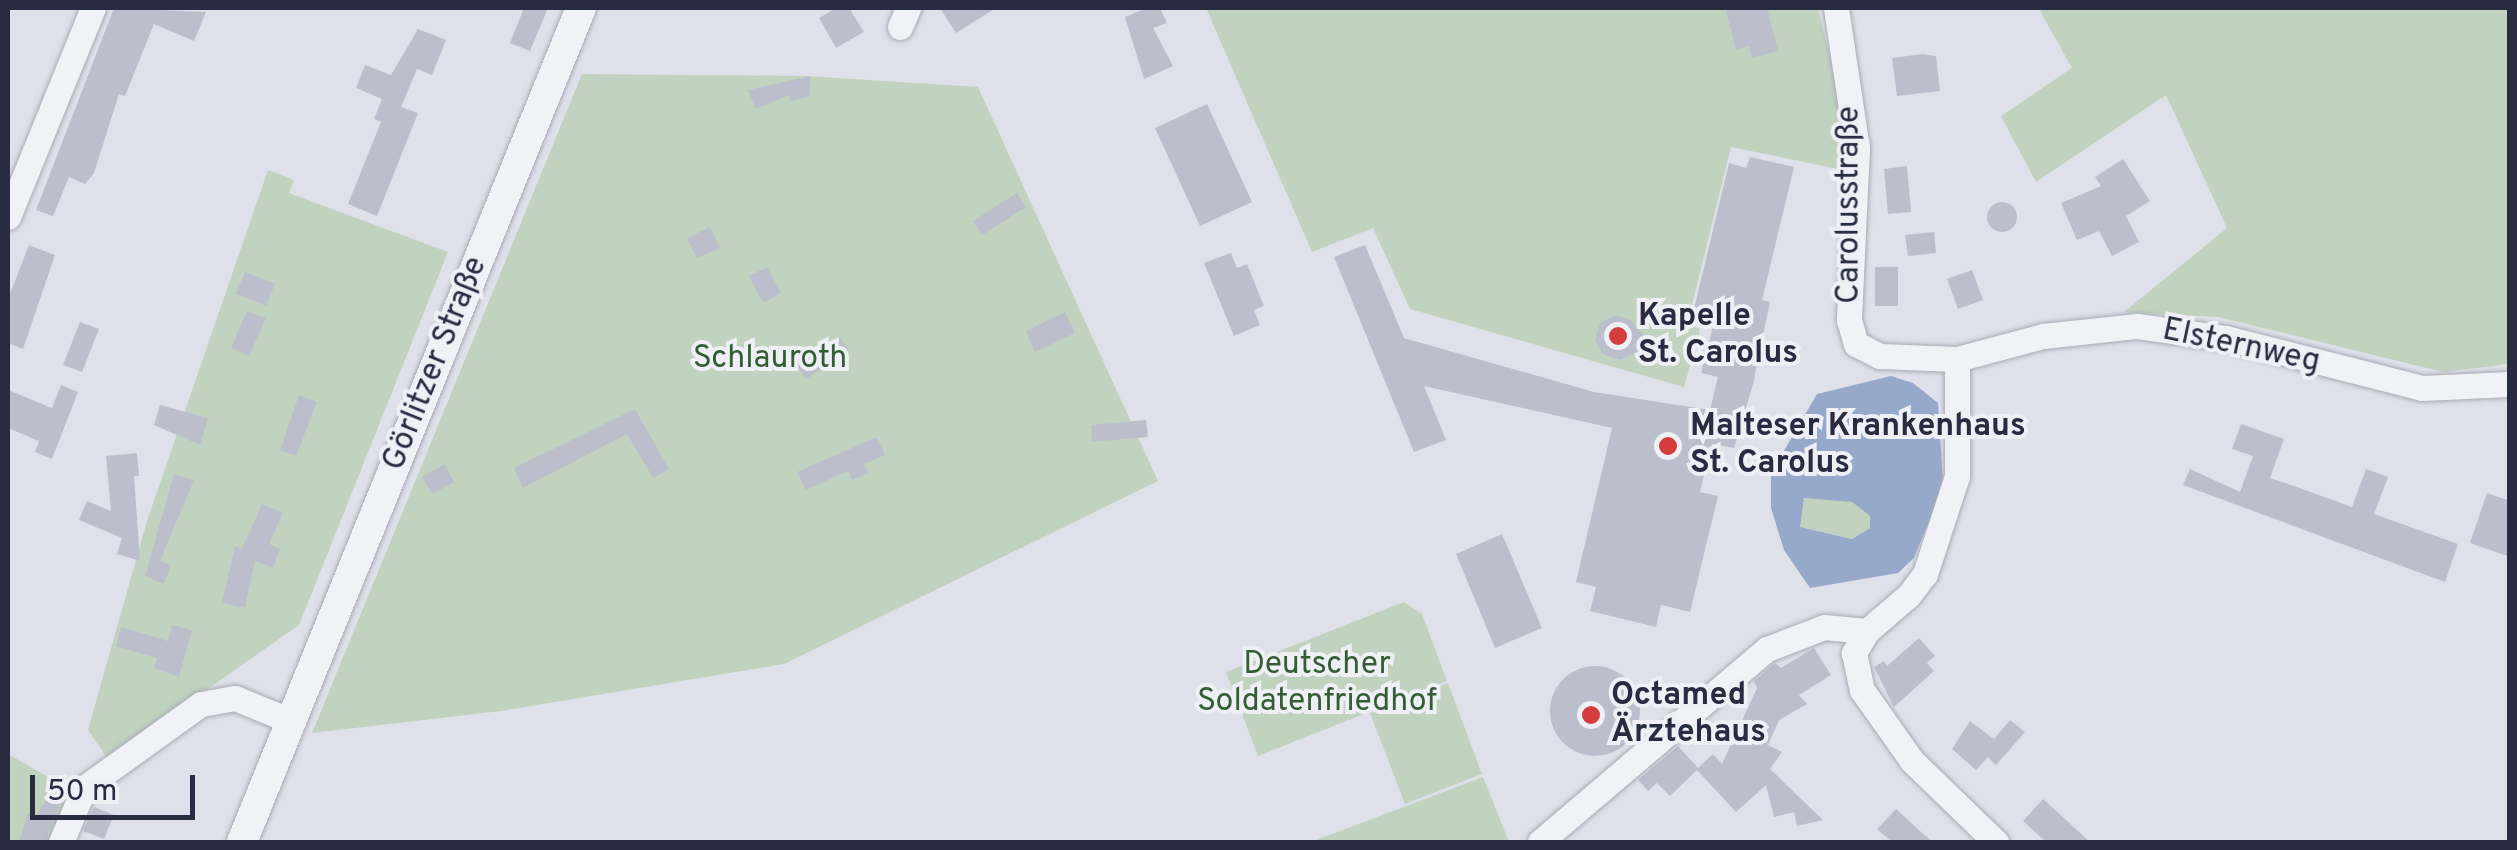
<!DOCTYPE html>
<meta charset="utf-8">
<style>
body{margin:0}
#map{position:relative;width:2517px;height:850px;overflow:hidden;background:#dee1e9;font-family:Overpass,sans-serif}
div>[style]{position:absolute}
.green>*{inset:0;background:#c1d3bf}
.water>*{inset:0;background:#97a9cb}
.building>*{inset:0;background:#bbbfcc}
.round{border-radius:50%}
.roads{filter:drop-shadow(0 0 2px #a7abb6) drop-shadow(0 0 2px #a7abb6)}
.minor>*{height:25px;margin:-12.5px;padding:0 12.5px;transform-origin:12.5px;border-radius:12.5px;background:#f1f2f7}
.tertiary>*{height:30px;margin:-15px;padding:0 15px;transform-origin:15px;border-radius:15px;background:#f1f2f7}
.dots>*{width:28px;height:28px;translate:-50% -50%;box-sizing:border-box;border:5px solid #eef0f6;border-radius:50%}
span{translate:-50% -50%;white-space:nowrap;text-align:center;line-height:1.15;-webkit-text-stroke:8px #eef0f6;paint-order:stroke}
.street-label{font-size:32px;color:#272c40}
.poi-label{font-size:32px;color:#272c40;font-weight:700}
.left{translate:0 -50%;text-align:left}
.park-label{font-size:32px;color:#355d33}
.frame{position:absolute;inset:0;border:10px solid #272c40;pointer-events:none}
.scale{position:absolute;left:30px;top:775px;width:165px;height:45px;box-sizing:border-box;border:5px solid #272c40;border-top:0;padding-left:12px;font-size:30px;line-height:35px;white-space:nowrap;color:#272c40;-webkit-text-stroke:8px #eef0f6;paint-order:stroke}
</style>
<div id="map">
<div class="green">
<div style="clip-path:polygon(1206px 8px,1818px 8px,1842px 107px,1843px 170px,1731px 147px,1687px 325px,1700px 329px,1684px 387px,1410px 309px,1373px 228px,1312px 252px)"></div>
<div style="clip-path:polygon(2046px 8px,2509px 8px,2509px 364px,2443px 372px,2218px 317px,2124px 312px,2227px 228px,2166px 95px,2036px 182px,2001px 116px,2072px 68px,2040px 11px)"></div>
<div style="clip-path:polygon(582px 74px,806px 76px,978px 87px,1158px 481px,784px 664px,501px 711px,312px 733px)"></div>
<div style="clip-path:polygon(268px 170px,294px 180px,289px 193px,448px 252px,299px 625px,108px 759px,88px 730px,147px 521px)"></div>
<div style="clip-path:polygon(1809px 496px,1852px 502px,1870px 516px,1870px 528px,1852px 539px,1800px 527px,1800px 502px)"></div>
<div style="clip-path:polygon(1404px 602px,1422px 614px,1447px 681px,1258px 756px,1226px 672px)"></div>
<div style="clip-path:polygon(1448px 683px,1482px 774px,1405px 804px,1370px 713px)"></div>
<div style="clip-path:polygon(8px 754px,72px 791px,55px 842px,8px 842px)"></div>
<div style="clip-path:polygon(1483px 777px,1509px 842px,1311px 842px)"></div>
</div>
<div class="water">
<div style="clip-path:polygon(evenodd,1891px 376px,1913px 383px,1938px 403px,1943px 480px,1932px 514px,1914px 558px,1898px 573px,1810px 588px,1784px 550px,1771px 508px,1771px 473px,1817px 394px,1891px 376px,1804px 498px,1852px 502px,1870px 516px,1870px 528px,1852px 539px,1800px 527px,1804px 498px)"></div>
</div>
<div class="building">
<div style="clip-path:polygon(114px 8px,206px 12px,194px 41px,154px 24px,125px 96px,119px 94px,94px 173px,85px 184px,69px 177px,53px 216px,36px 210px)"></div>
<div style="clip-path:polygon(524px 8px,548px 8px,530px 51px,510px 43px)"></div>
<div style="clip-path:polygon(836px 8px,849px 8px,864px 32px,836px 48px,819px 18px)"></div>
<div style="clip-path:polygon(940px 8px,996px 8px,956px 33px)"></div>
<div style="clip-path:polygon(1147px 8px,1160px 8px,1167px 23px,1153px 28px,1173px 66px,1144px 79px,1125px 17px)"></div>
<div style="clip-path:polygon(1725px 8px,1767px 8px,1778px 51px,1752px 58px,1749px 46px,1736px 50px)"></div>
<div style="clip-path:polygon(418px 29px,446px 40px,432px 75px,417px 69px,401px 107px,418px 113px,377px 216px,348px 204px,381px 122px,374px 119px,382px 99px,356px 88px,365px 65px,391px 75px)"></div>
<div style="clip-path:polygon(1923px 54px,1936px 56px,1940px 91px,1897px 96px,1892px 58px)"></div>
<div style="clip-path:polygon(811px 76px,809px 97px,790px 101px,789px 95px,756px 109px,748px 90px)"></div>
<div style="clip-path:polygon(1207px 104px,1252px 202px,1200px 226px,1155px 128px)"></div>
<div style="clip-path:polygon(1750px 157px,1794px 167px,1762px 300px,1770px 302px,1753px 384px,1734px 448px,1712px 444px,1700px 492px,1718px 496px,1690px 612px,1661px 605px,1656px 627px,1590px 611px,1596px 587px,1576px 582px,1612px 428px,1424px 386px,1446px 440px,1414px 452px,1334px 257px,1365px 245px,1404px 338px,1594px 392px,1710px 410px,1718px 377px,1701px 373px,1716px 314px,1694px 309px,1729px 163px,1746px 168px)"></div>
<div style="clip-path:polygon(2123px 159px,2150px 201px,2126px 216px,2139px 242px,2112px 256px,2099px 231px,2077px 240px,2061px 203px,2101px 186px,2095px 177px)"></div>
<div style="clip-path:polygon(1907px 166px,1911px 212px,1888px 214px,1884px 169px)"></div>
<div style="clip-path:polygon(1017px 193px,1026px 207px,982px 235px,973px 221px)"></div>
<div class="round" style="left:1987px;top:202px;width:30px;height:30px"></div>
<div style="clip-path:polygon(710px 227px,720px 248px,697px 258px,687px 238px)"></div>
<div style="clip-path:polygon(1934px 232px,1936px 253px,1908px 256px,1905px 235px)"></div>
<div style="clip-path:polygon(29px 245px,55px 255px,23px 349px,8px 343px,8px 299px)"></div>
<div style="clip-path:polygon(1231px 253px,1237px 268px,1247px 264px,1264px 306px,1254px 310px,1260px 325px,1234px 336px,1204px 263px)"></div>
<div style="clip-path:polygon(767px 267px,781px 293px,763px 303px,749px 276px)"></div>
<div style="clip-path:polygon(1875px 267px,1898px 267px,1898px 306px,1875px 306px)"></div>
<div style="clip-path:polygon(1972px 270px,1983px 300px,1958px 309px,1947px 279px)"></div>
<div style="clip-path:polygon(245px 272px,275px 284px,266px 306px,236px 294px)"></div>
<div style="clip-path:polygon(247px 311px,266px 318px,249px 356px,231px 348px)"></div>
<div style="clip-path:polygon(1065px 312px,1075px 333px,1035px 352px,1026px 331px)"></div>
<div style="clip-path:polygon(1615px 315px,1631px 320px,1651px 344px,1621px 360px,1604px 355px,1595px 341px,1600px 323px)"></div>
<div style="clip-path:polygon(80px 322px,99px 329px,82px 372px,63px 365px)"></div>
<div style="clip-path:polygon(841px 338px,849px 351px,806px 379px,797px 365px)"></div>
<div style="clip-path:polygon(61px 385px,78px 392px,52px 459px,35px 452px,39px 441px,8px 428px,8px 390px,52px 408px)"></div>
<div style="clip-path:polygon(299px 395px,317px 402px,296px 456px,280px 450px)"></div>
<div style="clip-path:polygon(160px 405px,208px 418px,200px 445px,154px 425px)"></div>
<div style="clip-path:polygon(635px 409px,669px 469px,653px 478px,627px 434px,523px 488px,514px 468px)"></div>
<div style="clip-path:polygon(1146px 420px,1148px 437px,1092px 442px,1091px 425px)"></div>
<div style="clip-path:polygon(2241px 424px,2284px 439px,2270px 478px,2291px 485px,2352px 507px,2366px 469px,2388px 477px,2374px 514px,2458px 544px,2445px 582px,2183px 485px,2190px 469px,2240px 492px,2253px 456px,2232px 449px)"></div>
<div style="clip-path:polygon(877px 437px,885px 455px,864px 464px,868px 473px,852px 480px,848px 471px,806px 490px,797px 472px)"></div>
<div style="clip-path:polygon(137px 453px,139px 476px,134px 476px,140px 561px,117px 554px,122px 538px,79px 520px,87px 501px,111px 511px,106px 456px)"></div>
<div style="clip-path:polygon(444px 464px,454px 482px,432px 494px,422px 477px)"></div>
<div style="clip-path:polygon(174px 474px,194px 480px,160px 561px,171px 565px,164px 584px,145px 576px)"></div>
<div style="clip-path:polygon(2487px 493px,2510px 501px,2510px 557px,2470px 543px)"></div>
<div style="clip-path:polygon(262px 504px,283px 513px,269px 544px,280px 549px,273px 568px,255px 561px,245px 608px,222px 603px,235px 546px,242px 549px)"></div>
<div style="clip-path:polygon(1502px 534px,1542px 628px,1495px 648px,1456px 554px)"></div>
<div style="clip-path:polygon(172px 625px,192px 630px,179px 677px,154px 668px,157px 658px,116px 646px,121px 627px,168px 641px)"></div>
<div style="clip-path:polygon(1919px 638px,1935px 656px,1927px 663px,1934px 671px,1894px 707px,1874px 667px,1884px 661px,1887px 666px)"></div>
<div style="clip-path:polygon(1814px 648px,1831px 675px,1799px 695px,1807px 704px,1779px 720px,1768px 745px,1782px 752px,1770px 769px,1823px 820px,1797px 826px,1794px 812px,1774px 817px,1766px 785px,1736px 812px,1697px 770px,1670px 796px,1657px 783px,1648px 791px,1638px 780px,1678px 746px,1698px 768px,1713px 754px,1722px 764px,1757px 688px,1754px 681px,1775px 663px,1781px 668px)"></div>
<div class="round" style="left:1550px;top:666px;width:90px;height:90px"></div>
<div style="clip-path:polygon(2010px 720px,2025px 732px,1996px 765px,1988px 757px,1976px 770px,1952px 749px,1970px 721px,1994px 739px)"></div>
<div style="clip-path:polygon(48px 797px,61px 800px,45px 842px,19px 842px,28px 813px,36px 815px)"></div>
<div style="clip-path:polygon(2043px 799px,2065px 819px,2090px 842px,2046px 842px,2023px 821px)"></div>
<div style="clip-path:polygon(94px 807px,114px 815px,104px 839px,83px 831px)"></div>
<div style="clip-path:polygon(1896px 809px,1932px 842px,1892px 842px,1877px 829px)"></div>
</div>
<div class="roads">
<div class="minor">
<div style="left:1836px;top:8px;width:142px;rotate:81.5deg"></div>
<div style="left:1857px;top:148px;width:172px;rotate:92.7deg"></div>
<div style="left:1849px;top:320px;width:25px;rotate:74deg"></div>
<div style="left:1856px;top:344px;width:27px;rotate:27deg"></div>
<div style="left:1880px;top:356px;width:77px;rotate:2.2deg"></div>
<div style="left:1957px;top:359px;width:89px;rotate:-15deg"></div>
<div style="left:2043px;top:336px;width:95px;rotate:-6.1deg"></div>
<div style="left:2137px;top:326px;width:90px;rotate:7.7deg"></div>
<div style="left:2226px;top:338px;width:202px;rotate:14.3deg"></div>
<div style="left:2422px;top:388px;width:88px;rotate:-2.6deg"></div>
<div style="left:900px;top:27px;width:21px;rotate:-67deg"></div>
<div style="left:8px;top:217px;width:226px;rotate:-67.9deg"></div>
<div style="left:1867px;top:631px;width:26px;rotate:121deg"></div>
<div style="left:1854px;top:653px;width:38px;rotate:78deg"></div>
<div style="left:1862px;top:690px;width:87px;rotate:54.8deg"></div>
<div style="left:1912px;top:761px;width:117px;rotate:44deg"></div>
<div style="left:61px;top:842px;width:59px;rotate:-66.9deg"></div>
<div style="left:84px;top:788px;width:144px;rotate:-35.7deg"></div>
<div style="left:201px;top:704px;width:35px;rotate:-10deg"></div>
<div style="left:235px;top:698px;width:61px;rotate:22.3deg"></div>
<div style="left:1540px;top:842px;width:298px;rotate:-40.4deg"></div>
<div style="left:1767px;top:649px;width:61px;rotate:-21.1deg"></div>
<div style="left:1824px;top:627px;width:43px;rotate:5.3deg"></div>
<div style="left:1867px;top:631px;width:55px;rotate:-40.6deg"></div>
<div style="left:1909px;top:595px;width:26px;rotate:-53deg"></div>
<div style="left:1925px;top:574px;width:103px;rotate:-71.9deg"></div>
<div style="left:1957px;top:476px;width:117px;rotate:-90deg"></div>
</div>
<div class="tertiary">
<div style="left:242px;top:842px;width:900px;rotate:-67.88deg"></div>
</div>
</div>
<div class="dots">
<div style="left:1618px;top:336px;background:#d53c3d"></div>
<div style="left:1668px;top:446px;background:#d53c3d"></div>
<div style="left:1591px;top:715px;background:#d53c3d"></div>
</div>
<div class="street-label">
<span style="left:1850px;top:205px;rotate:-90deg">Carolusstraße</span>
<span style="left:2241px;top:347px;rotate:12deg">Elsternweg</span>
<span style="left:436px;top:364px;rotate:-68deg">Görlitzer Straße</span>
</div>
<div class="poi-label">
<span class="left" style="left:1638px;top:336px">Kapelle<br>St. Carolus</span>
<span class="left" style="left:1690px;top:446px">Malteser Krankenhaus<br>St. Carolus</span>
<span class="left" style="left:1611px;top:715px">Octamed<br>Ärztehaus</span>
</div>
<div class="park-label">
<span style="left:770px;top:359px">Schlauroth</span>
<span style="left:1317px;top:684px">Deutscher<br>Soldatenfriedhof</span>
</div>
<div class="frame"></div>
<div class="scale">50 m</div>
</div>
